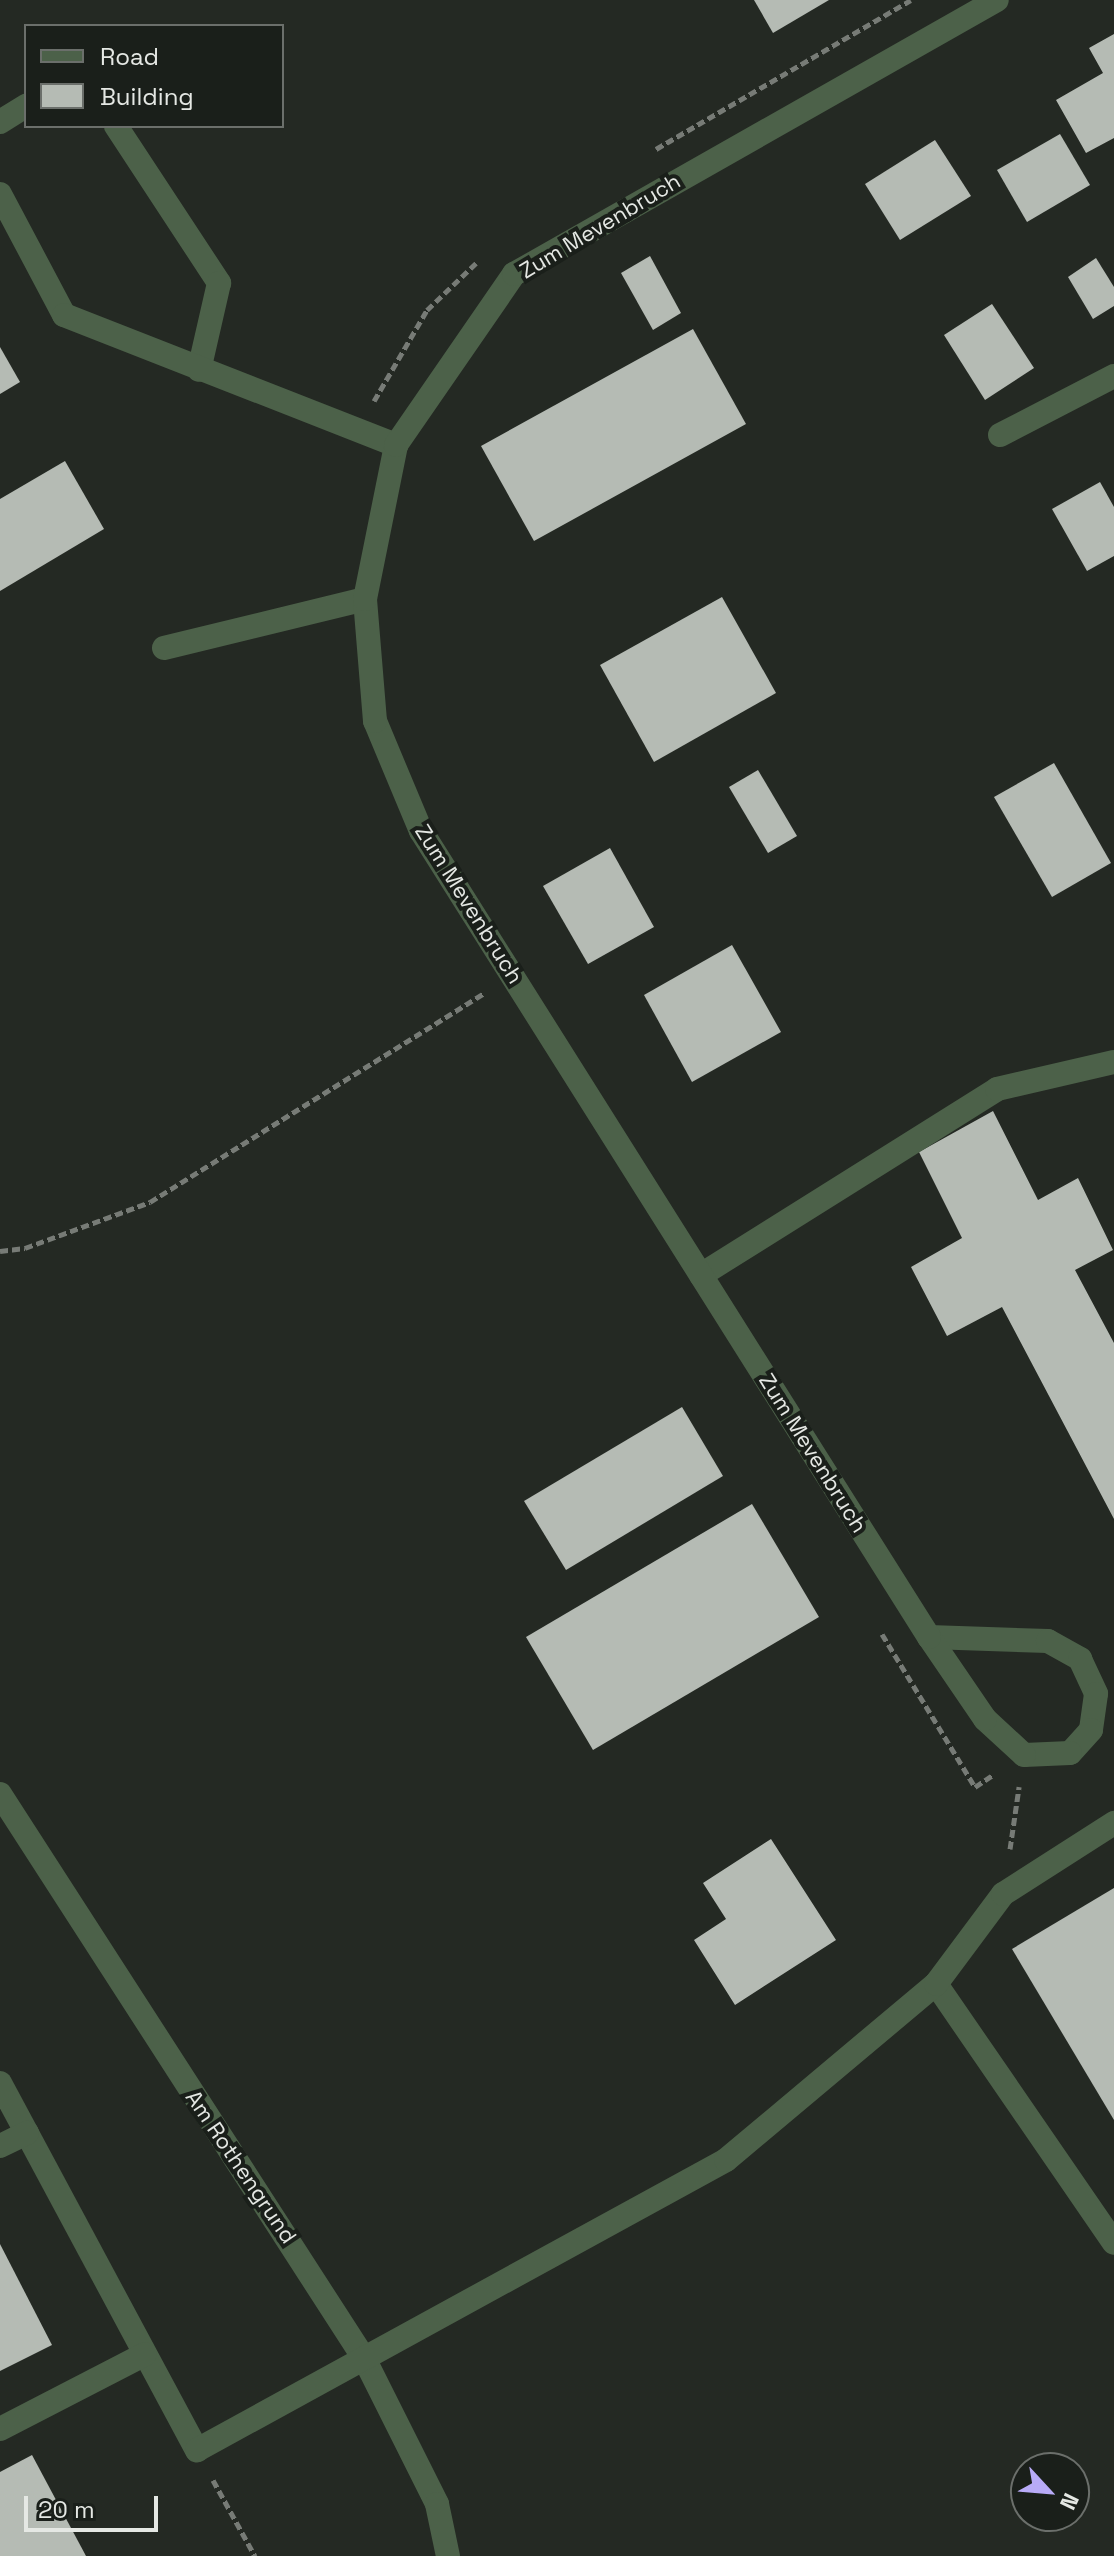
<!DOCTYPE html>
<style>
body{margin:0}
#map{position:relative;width:1114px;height:2556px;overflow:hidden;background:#242923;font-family:"Space Grotesk",sans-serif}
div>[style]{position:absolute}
.building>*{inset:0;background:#b5bbb4}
.path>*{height:5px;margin-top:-2.5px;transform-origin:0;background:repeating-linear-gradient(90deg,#777b76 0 8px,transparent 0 12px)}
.minor>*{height:24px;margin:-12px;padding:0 12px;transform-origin:12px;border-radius:12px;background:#4c6149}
span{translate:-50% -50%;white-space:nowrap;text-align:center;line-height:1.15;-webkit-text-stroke:8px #1a1f1a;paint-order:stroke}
.street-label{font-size:22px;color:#e5e8e4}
.legend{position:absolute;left:24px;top:24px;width:260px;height:104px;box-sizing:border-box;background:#1a1f1a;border:2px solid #6b6f6b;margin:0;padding:10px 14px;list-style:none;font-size:24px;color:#e5e8e4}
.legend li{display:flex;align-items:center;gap:16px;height:40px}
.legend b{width:40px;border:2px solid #6b6f6b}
.north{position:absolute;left:1010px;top:2452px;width:80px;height:80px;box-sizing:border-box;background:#1a1f1a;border:2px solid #6b6f6b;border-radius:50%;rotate:116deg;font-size:22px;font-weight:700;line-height:32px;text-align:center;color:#e5e8e4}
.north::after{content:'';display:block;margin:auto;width:28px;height:36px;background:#b8abf7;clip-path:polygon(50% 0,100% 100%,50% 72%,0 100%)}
.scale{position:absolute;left:24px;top:2496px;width:134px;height:36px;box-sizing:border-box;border:4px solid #e5e8e4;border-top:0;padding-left:10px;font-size:24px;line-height:28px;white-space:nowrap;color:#e5e8e4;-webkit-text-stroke:6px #1a1f1a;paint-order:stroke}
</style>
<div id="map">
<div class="building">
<div style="clip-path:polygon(754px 0,829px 0,773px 33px)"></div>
<div style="clip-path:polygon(1114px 34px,1114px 138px,1086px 153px,1056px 100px,1103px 73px,1089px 48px)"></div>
<div style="clip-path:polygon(1060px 134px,1090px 185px,1027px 222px,997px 170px)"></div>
<div style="clip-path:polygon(935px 140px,971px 196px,900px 240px,865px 184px)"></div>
<div style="clip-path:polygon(650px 256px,681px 313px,653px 330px,621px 273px)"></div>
<div style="clip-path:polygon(1096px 258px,1114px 287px,1114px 306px,1093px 319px,1068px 277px)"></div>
<div style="clip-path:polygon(992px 304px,1034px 368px,985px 400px,944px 335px)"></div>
<div style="clip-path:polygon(693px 329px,746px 424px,534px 541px,481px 446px)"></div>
<div style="clip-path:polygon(0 347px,20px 382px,0 394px)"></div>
<div style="clip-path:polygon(65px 461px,104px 529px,0 591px,0 499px)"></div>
<div style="clip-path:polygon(1100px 482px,1114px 507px,1114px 556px,1087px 571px,1052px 509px)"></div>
<div style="clip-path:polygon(722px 597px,776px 693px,654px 762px,600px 665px)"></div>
<div style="clip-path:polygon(1054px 763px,1111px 863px,1052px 897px,994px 797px)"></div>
<div style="clip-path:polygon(758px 770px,797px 836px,768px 853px,729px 787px)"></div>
<div style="clip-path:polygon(610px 848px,654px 927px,588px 964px,543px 886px)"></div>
<div style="clip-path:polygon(732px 945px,781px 1032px,692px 1082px,644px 995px)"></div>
<div style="clip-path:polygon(993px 1111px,1038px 1200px,1078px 1178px,1113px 1250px,1075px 1270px,1114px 1343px,1114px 1519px,1002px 1307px,947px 1336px,911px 1267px,962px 1238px,919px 1152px)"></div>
<div style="clip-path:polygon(682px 1407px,723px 1476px,566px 1570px,524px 1501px)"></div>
<div style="clip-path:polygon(752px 1504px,819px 1617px,593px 1750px,526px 1637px)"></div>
<div style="clip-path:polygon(771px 1839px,836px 1940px,735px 2005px,694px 1940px,726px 1919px,703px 1883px)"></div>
<div style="clip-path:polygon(1114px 1888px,1114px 2120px,1012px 1949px)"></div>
<div style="clip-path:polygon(0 2244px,52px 2345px,0 2371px)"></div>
<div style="clip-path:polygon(32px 2455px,86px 2556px,0 2556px,0 2472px)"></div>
</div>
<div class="path">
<div style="left:656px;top:149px;width:295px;rotate:-30.3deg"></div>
<div style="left:374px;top:401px;width:105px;rotate:-59.8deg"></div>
<div style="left:427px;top:310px;width:68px;rotate:-43.8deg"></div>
<div style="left:0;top:1251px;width:25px;rotate:-7deg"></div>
<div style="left:25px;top:1248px;width:133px;rotate:-20.2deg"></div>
<div style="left:150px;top:1202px;width:393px;rotate:-32deg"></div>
<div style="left:882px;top:1634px;width:179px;rotate:58.7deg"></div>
<div style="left:975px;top:1787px;width:23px;rotate:-34deg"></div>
<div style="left:1010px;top:1849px;width:63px;rotate:-81.7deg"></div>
<div style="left:213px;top:2480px;width:87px;rotate:61.1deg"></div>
</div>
<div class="minor">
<div style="left:0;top:122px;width:31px;rotate:-32deg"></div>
<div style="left:116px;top:126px;width:188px;rotate:56.7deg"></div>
<div style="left:219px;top:283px;width:89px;rotate:102.9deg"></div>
<div style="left:0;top:194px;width:137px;rotate:62.1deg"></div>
<div style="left:64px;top:315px;width:357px;rotate:21.4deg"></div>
<div style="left:1000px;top:435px;width:128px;rotate:-27.4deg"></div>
<div style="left:164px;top:648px;width:207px;rotate:-13.7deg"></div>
<div style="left:701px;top:1275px;width:350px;rotate:-32.1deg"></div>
<div style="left:997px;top:1089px;width:120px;rotate:-13deg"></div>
<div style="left:929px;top:1637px;width:119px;rotate:1.9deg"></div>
<div style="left:1048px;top:1641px;width:37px;rotate:29deg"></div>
<div style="left:1080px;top:1659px;width:38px;rotate:65deg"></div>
<div style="left:1096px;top:1694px;width:36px;rotate:98deg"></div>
<div style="left:1091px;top:1730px;width:31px;rotate:132deg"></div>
<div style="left:1070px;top:1753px;width:46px;rotate:177.5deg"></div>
<div style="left:1024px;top:1755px;width:53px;rotate:-137.3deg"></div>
<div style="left:985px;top:1719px;width:99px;rotate:-124.3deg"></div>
<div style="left:929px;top:1637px;width:953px;rotate:-122.22deg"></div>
<div style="left:421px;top:831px;width:119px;rotate:-112.7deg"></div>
<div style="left:375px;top:721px;width:122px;rotate:-94.7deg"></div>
<div style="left:365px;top:599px;width:157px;rotate:-78.6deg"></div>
<div style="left:396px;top:445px;width:208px;rotate:-55.4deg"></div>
<div style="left:514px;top:274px;width:555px;rotate:-29.57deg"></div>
<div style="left:0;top:1794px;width:673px;rotate:57.18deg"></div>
<div style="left:365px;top:2360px;width:161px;rotate:63.4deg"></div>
<div style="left:437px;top:2504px;width:53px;rotate:78.1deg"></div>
<div style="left:936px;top:1984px;width:314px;rotate:55.5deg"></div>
<div style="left:0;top:2083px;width:417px;rotate:61.8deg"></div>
<div style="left:197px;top:2450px;width:603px;rotate:-28.73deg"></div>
<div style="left:726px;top:2160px;width:274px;rotate:-40deg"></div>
<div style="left:936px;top:1984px;width:112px;rotate:-53.3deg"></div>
<div style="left:1003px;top:1894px;width:132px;rotate:-32.6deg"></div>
<div style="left:0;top:2146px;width:30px;rotate:-26deg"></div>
<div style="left:0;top:2429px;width:163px;rotate:-27.3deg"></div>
</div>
<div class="street-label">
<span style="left:600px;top:226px;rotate:-31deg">Zum Mevenbruch</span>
<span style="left:469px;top:904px;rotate:58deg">Zum Mevenbruch</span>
<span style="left:813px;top:1453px;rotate:58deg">Zum Mevenbruch</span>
<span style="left:241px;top:2167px;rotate:56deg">Am Rothengrund</span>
</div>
<ul class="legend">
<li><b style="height:10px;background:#4c6149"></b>Road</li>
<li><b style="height:22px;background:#b5bbb4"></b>Building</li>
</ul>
<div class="north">N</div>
<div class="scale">20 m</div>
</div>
